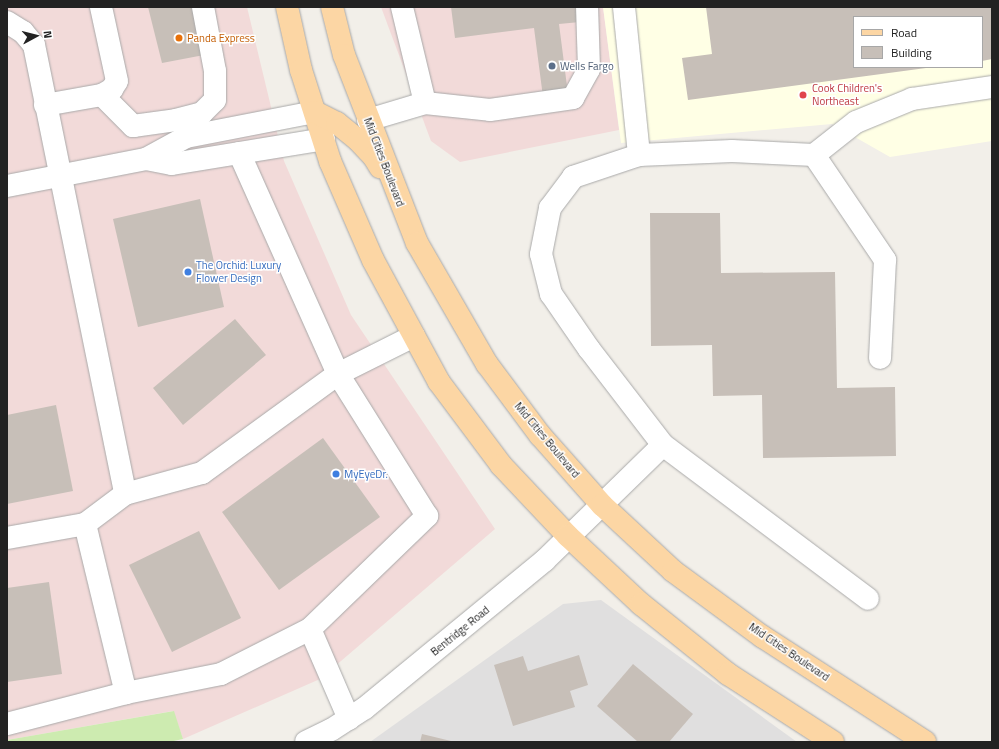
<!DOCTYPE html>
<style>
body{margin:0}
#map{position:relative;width:999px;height:749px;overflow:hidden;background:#f2efe9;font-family:"Titillium Web",sans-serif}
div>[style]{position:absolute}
.residential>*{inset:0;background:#e0dfdf}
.commercial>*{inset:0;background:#f2dad9}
.education>*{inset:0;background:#ffffe5}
.grass>*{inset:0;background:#cdebb0}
.building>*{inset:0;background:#c7bfb8}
.roads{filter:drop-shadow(0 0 1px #a9a9a9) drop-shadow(0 0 1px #a9a9a9)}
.minor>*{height:22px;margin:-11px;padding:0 11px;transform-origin:11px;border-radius:11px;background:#fff}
.major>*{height:22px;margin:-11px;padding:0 11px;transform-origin:11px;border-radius:11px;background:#fcd6a4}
.dots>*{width:11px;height:11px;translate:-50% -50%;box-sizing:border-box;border:2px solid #fff;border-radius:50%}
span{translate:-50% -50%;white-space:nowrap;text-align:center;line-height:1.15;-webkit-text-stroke:3px #fff;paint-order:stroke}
.food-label{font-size:11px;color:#c56008}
.left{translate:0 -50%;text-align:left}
.service-label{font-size:11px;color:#4e5e75}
.health-label{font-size:11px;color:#be3a42}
.street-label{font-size:11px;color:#222}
.shop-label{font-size:11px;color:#366cbe}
.frame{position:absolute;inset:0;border:8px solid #222;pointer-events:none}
.legend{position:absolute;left:853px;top:16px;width:130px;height:52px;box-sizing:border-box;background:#fff;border:1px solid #a7a7a7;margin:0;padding:5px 7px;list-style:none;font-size:12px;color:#222}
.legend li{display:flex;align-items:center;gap:8px;height:20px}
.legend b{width:20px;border:1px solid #a7a7a7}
.north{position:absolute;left:16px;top:16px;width:40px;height:40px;-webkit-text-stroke:3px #fff;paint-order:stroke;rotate:83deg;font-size:11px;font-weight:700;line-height:16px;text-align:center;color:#222}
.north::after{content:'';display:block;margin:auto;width:14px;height:18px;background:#222;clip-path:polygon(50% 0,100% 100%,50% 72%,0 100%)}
</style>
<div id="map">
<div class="residential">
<div style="clip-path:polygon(601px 600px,797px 742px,370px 742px,563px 604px)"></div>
</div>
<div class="commercial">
<div style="clip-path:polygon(7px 7px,247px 7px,284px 161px,351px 315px,495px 529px,320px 679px,183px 739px,173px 711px,7px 740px)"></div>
<div style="clip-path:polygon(381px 7px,603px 7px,619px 130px,460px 162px,431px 141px)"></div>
</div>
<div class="education">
<div style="clip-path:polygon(evenodd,603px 7px,992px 7px,992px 141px,890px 157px,832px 124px,621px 143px,603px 7px,854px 17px,982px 17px,982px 67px,854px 67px,854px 17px)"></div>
</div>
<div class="grass">
<div style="clip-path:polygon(174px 711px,183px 739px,169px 742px,7px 742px,7px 740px)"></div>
</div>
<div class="building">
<div style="clip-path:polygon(148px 7px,195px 7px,204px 55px,162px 63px)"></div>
<div style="clip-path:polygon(451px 7px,578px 7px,580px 22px,559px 24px,568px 94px,543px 97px,534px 28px,455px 38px)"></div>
<div style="clip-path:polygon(706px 7px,992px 7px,992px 59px,982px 61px,982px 17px,854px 17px,854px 67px,926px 68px,688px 100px,682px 58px,712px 54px)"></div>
<div style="clip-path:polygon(200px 199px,224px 307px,138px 327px,113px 219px)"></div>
<div style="clip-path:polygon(650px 213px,720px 213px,721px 273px,835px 272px,837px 388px,895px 387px,896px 456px,763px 458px,762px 395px,713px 396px,712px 345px,651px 346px)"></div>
<div style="clip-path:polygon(235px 319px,266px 355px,183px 425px,153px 388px)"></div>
<div style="clip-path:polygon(56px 405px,73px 491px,7px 504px,7px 415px)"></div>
<div style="clip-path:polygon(323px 438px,380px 517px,279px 590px,222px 512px)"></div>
<div style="clip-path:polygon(199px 531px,241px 618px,172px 652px,129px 565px)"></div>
<div style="clip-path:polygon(49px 582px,62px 674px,7px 682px,7px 588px)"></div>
<div style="clip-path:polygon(579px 655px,588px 685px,570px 691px,575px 707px,513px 726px,494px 665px,523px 656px,528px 671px)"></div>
<div style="clip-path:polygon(633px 664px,693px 714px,669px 742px,638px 742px,597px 706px)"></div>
<div style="clip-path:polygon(422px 734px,451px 741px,451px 742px,420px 742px)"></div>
</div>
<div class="roads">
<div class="minor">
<div style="left:624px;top:7px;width:149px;rotate:84.2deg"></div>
<div style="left:639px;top:155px;width:93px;rotate:-2.5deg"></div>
<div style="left:732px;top:151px;width:82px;rotate:2.8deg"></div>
<div style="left:814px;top:155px;width:127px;rotate:55.9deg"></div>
<div style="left:885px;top:260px;width:98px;rotate:92.9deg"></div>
<div style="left:7px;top:22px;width:19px;rotate:32deg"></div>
<div style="left:23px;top:32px;width:17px;rotate:50deg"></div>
<div style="left:34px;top:45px;width:458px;rotate:78.5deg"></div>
<div style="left:125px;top:494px;width:50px;rotate:143.1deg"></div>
<div style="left:85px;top:524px;width:79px;rotate:169.8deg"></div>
<div style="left:102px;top:95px;width:44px;rotate:45deg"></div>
<div style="left:133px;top:126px;width:43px;rotate:-7.9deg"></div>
<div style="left:176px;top:120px;width:27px;rotate:-15deg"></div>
<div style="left:202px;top:113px;width:18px;rotate:-45deg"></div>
<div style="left:215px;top:100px;width:29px;rotate:-90deg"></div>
<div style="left:215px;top:71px;width:65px;rotate:-100.6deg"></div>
<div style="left:425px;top:103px;width:65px;rotate:6.1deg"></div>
<div style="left:490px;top:110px;width:84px;rotate:-8.2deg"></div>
<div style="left:573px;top:98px;width:33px;rotate:-61deg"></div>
<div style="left:589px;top:69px;width:62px;rotate:-91.8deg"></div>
<div style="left:45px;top:105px;width:58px;rotate:-10deg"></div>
<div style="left:102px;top:95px;width:12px;rotate:-31deg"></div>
<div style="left:112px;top:89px;width:9px;rotate:-58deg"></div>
<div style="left:117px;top:81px;width:76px;rotate:-102.2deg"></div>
<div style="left:368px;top:120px;width:59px;rotate:-16.6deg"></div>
<div style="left:425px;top:103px;width:99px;rotate:-103.5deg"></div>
<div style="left:814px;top:155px;width:53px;rotate:-38.2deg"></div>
<div style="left:856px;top:122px;width:61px;rotate:-22.3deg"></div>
<div style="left:912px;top:99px;width:81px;rotate:-8.5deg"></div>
<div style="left:146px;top:159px;width:26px;rotate:11deg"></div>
<div style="left:172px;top:164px;width:154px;rotate:-9.3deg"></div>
<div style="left:7px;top:186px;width:142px;rotate:-11deg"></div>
<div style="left:146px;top:159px;width:46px;rotate:-28.8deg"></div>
<div style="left:186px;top:137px;width:131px;rotate:-11deg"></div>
<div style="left:663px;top:445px;width:256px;rotate:36.9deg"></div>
<div style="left:125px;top:494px;width:80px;rotate:-15.3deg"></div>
<div style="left:202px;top:473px;width:168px;rotate:-36.1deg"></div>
<div style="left:338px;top:374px;width:242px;rotate:-114.1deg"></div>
<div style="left:85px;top:524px;width:174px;rotate:76.4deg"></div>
<div style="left:126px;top:693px;width:97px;rotate:-11.3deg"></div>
<div style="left:221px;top:674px;width:100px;rotate:-26.8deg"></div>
<div style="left:349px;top:719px;width:98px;rotate:-113.4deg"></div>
<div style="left:310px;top:629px;width:163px;rotate:-44deg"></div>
<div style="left:427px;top:516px;width:168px;rotate:-122.1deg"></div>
<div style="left:338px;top:374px;width:85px;rotate:-26.6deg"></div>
<div style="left:7px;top:724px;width:123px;rotate:-14.6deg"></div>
<div style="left:306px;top:742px;width:28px;rotate:-26deg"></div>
<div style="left:331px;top:730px;width:40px;rotate:-32.9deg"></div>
<div style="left:365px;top:708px;width:232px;rotate:-39.4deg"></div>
<div style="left:544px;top:561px;width:166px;rotate:-44.3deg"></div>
<div style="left:663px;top:445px;width:121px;rotate:-127.6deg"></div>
<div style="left:589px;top:349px;width:67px;rotate:-124.6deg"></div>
<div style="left:551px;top:294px;width:41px;rotate:-104deg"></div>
<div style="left:541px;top:254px;width:47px;rotate:-78.9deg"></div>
<div style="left:550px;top:208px;width:39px;rotate:-53deg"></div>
<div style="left:573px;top:177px;width:70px;rotate:-18.4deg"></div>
</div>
<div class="major">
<div style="left:287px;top:7px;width:65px;rotate:77.5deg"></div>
<div style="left:301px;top:70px;width:96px;rotate:72.3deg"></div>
<div style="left:330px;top:161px;width:108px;rotate:66.5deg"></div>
<div style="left:373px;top:260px;width:139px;rotate:61.6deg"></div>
<div style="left:439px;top:382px;width:104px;rotate:53.2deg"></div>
<div style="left:501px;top:465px;width:98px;rotate:46.7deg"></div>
<div style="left:568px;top:536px;width:100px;rotate:43deg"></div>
<div style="left:641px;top:604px;width:112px;rotate:38.8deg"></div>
<div style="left:728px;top:674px;width:125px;rotate:32.9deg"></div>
<div style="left:332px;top:7px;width:49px;rotate:76deg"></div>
<div style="left:344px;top:55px;width:202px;rotate:68.8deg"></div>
<div style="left:417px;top:243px;width:140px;rotate:60deg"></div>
<div style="left:487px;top:364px;width:89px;rotate:53.3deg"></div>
<div style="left:540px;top:435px;width:94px;rotate:48.5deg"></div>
<div style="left:602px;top:505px;width:97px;rotate:42.9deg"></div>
<div style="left:673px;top:571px;width:112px;rotate:36.3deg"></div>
<div style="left:763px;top:637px;width:193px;rotate:32.9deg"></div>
<div style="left:315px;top:112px;width:25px;rotate:27deg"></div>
<div style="left:337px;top:123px;width:27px;rotate:39deg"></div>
<div style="left:358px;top:140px;width:23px;rotate:47deg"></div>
<div style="left:374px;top:157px;width:12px;rotate:59deg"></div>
</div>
</div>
<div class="dots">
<div style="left:179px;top:38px;background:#e8710a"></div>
<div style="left:552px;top:66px;background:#5c6f8a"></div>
<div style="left:803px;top:95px;background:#e0444e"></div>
<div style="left:188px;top:272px;background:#3f7fe0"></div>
<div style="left:336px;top:474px;background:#3f7fe0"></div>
</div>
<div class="food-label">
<span class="left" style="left:187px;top:38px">Panda Express</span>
</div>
<div class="service-label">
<span class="left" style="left:560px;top:66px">Wells Fargo</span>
</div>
<div class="health-label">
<span class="left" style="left:812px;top:95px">Cook Children's<br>Northeast</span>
</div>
<div class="street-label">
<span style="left:384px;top:162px;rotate:69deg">Mid Cities Boulevard</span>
<span style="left:547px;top:440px;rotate:50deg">Mid Cities Boulevard</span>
<span style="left:460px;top:631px;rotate:-39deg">Bentridge Road</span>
<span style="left:789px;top:652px;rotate:34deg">Mid Cities Boulevard</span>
</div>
<div class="shop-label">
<span class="left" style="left:196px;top:272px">The Orchid: Luxury<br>Flower Design</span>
<span class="left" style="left:344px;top:474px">MyEyeDr.</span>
</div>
<div class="frame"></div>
<ul class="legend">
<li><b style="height:5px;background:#fcd6a4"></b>Road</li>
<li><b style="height:11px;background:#c7bfb8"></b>Building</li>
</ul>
<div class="north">N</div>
</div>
